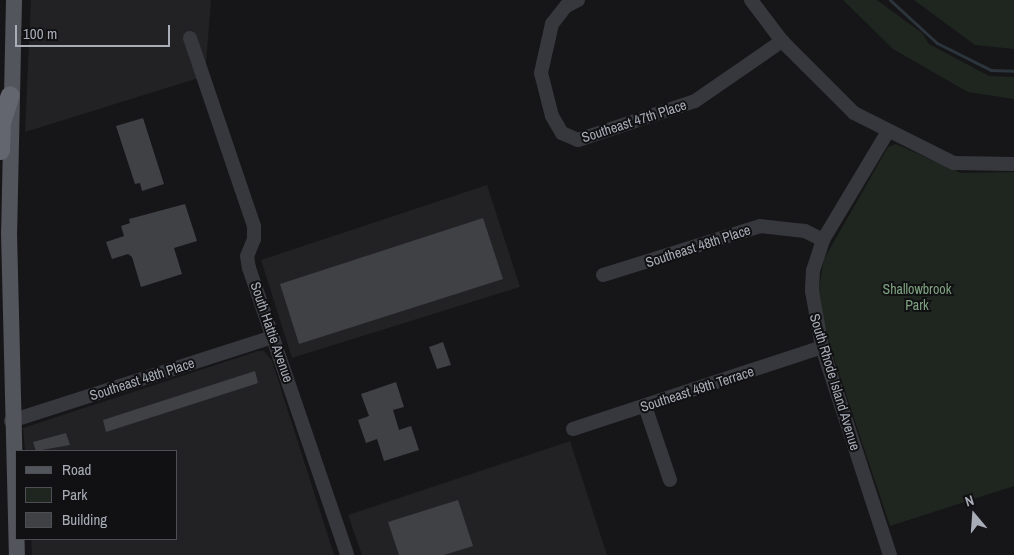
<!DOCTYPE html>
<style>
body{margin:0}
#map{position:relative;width:1014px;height:555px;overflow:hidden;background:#161618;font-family:"Archivo Narrow",sans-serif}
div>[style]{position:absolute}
.built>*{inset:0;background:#222225}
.green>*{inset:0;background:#1e261f}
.stream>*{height:3px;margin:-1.5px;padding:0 1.5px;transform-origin:1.5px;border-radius:1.5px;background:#2c353c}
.building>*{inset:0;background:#404145}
.minor>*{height:14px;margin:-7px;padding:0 7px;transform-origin:7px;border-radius:7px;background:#37383d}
.major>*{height:16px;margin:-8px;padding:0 8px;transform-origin:8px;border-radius:8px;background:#53555c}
.highway>*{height:19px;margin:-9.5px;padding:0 9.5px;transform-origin:9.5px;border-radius:9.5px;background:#63666e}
span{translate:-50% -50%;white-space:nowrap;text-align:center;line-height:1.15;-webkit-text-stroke:4px #111113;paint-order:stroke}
.street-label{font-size:14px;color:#a8adb8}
.park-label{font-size:14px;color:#7fa381}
.legend{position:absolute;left:15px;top:450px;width:162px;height:90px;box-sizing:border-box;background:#111113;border:1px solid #4d4f55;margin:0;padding:6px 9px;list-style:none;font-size:15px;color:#a8adb8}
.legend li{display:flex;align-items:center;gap:10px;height:25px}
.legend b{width:25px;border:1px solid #4d4f55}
.north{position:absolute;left:949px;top:490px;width:50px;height:50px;-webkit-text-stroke:4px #111113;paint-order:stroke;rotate:342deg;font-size:14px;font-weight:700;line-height:20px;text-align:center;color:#a8adb8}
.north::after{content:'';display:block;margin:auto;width:18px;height:22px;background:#a8adb8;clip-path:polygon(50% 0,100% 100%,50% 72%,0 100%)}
.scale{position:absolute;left:15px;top:25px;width:155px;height:22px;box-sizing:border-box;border:2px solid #a8adb8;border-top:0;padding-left:6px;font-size:15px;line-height:18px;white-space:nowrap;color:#a8adb8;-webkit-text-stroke:4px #111113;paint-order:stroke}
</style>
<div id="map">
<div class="built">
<div style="clip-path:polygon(31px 0,211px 0,205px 76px,25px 132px)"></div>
<div style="clip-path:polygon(487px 185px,520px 287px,292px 358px,261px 260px)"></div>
<div style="clip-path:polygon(258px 351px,264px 351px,272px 361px,334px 555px,32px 555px,31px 539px,176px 539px,176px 451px,25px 451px,23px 428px)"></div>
<div style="clip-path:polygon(570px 441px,607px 555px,362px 555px,348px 515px)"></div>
</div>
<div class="green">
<div style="clip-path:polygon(843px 0,877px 0,922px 33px,929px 44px,989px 76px,1014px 77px,1014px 99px,968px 92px,893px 49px)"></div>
<div style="clip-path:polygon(914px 0,1014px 0,1014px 49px,975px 45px)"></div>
<div style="clip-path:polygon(896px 144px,961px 173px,1014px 172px,1014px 486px,890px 526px,823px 325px,818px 293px,824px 259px,888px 147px)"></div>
</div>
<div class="stream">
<div style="left:890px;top:0;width:64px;rotate:42.5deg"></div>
<div style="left:937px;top:43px;width:60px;rotate:26.6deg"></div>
<div style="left:991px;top:70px;width:23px;rotate:2deg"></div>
</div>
<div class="building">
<div style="clip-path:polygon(143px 118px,164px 184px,142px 191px,140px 183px,135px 184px,116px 126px)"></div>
<div style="clip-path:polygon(185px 204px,197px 241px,174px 248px,182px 274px,141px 287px,132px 257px,128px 254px,112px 259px,106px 242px,124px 236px,121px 226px,130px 223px,129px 219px)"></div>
<div style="clip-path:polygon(483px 218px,503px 279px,299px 344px,280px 284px)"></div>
<div style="clip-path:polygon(443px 342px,451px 365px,437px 369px,429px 347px)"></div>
<div style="clip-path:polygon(255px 371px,258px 383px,106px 432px,103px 420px)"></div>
<div style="clip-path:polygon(396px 382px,404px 407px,393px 410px,399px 430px,411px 426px,419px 450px,384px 461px,377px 439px,366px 443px,358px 420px,369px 416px,361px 394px)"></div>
<div style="clip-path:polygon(66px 433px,70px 445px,36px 451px,33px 442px)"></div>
<div style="clip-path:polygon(458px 500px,473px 546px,444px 555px,399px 555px,388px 522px)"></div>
</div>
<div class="minor">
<div style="left:578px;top:0;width:13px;rotate:153deg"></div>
<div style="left:566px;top:6px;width:23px;rotate:128deg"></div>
<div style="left:552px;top:24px;width:50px;rotate:102.7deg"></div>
<div style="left:541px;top:73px;width:44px;rotate:75.7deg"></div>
<div style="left:552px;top:116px;width:20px;rotate:60deg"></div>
<div style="left:562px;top:133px;width:17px;rotate:24deg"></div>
<div style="left:578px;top:140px;width:123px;rotate:-18.4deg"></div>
<div style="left:695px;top:101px;width:106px;rotate:-34.6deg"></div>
<div style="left:751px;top:0;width:51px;rotate:52.9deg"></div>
<div style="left:782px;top:41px;width:102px;rotate:45deg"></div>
<div style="left:854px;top:113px;width:112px;rotate:26.6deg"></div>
<div style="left:954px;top:163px;width:60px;rotate:1deg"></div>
<div style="left:190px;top:38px;width:199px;rotate:71.2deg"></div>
<div style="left:254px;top:226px;width:13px;rotate:90deg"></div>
<div style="left:254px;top:239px;width:18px;rotate:112deg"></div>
<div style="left:247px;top:256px;width:12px;rotate:81deg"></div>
<div style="left:249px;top:268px;width:303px;rotate:71.1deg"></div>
<div style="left:887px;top:133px;width:125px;rotate:120.9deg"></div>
<div style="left:823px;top:240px;width:32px;rotate:108deg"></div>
<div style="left:813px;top:270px;width:21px;rotate:93deg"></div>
<div style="left:812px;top:291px;width:57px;rotate:79.9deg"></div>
<div style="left:822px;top:347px;width:219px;rotate:71.9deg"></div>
<div style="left:603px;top:275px;width:164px;rotate:-17.3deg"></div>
<div style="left:760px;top:226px;width:45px;rotate:6.3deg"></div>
<div style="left:805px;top:231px;width:20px;rotate:27deg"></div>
<div style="left:645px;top:406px;width:78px;rotate:71.3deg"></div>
<div style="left:11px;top:421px;width:274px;rotate:-17.8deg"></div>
<div style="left:573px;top:429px;width:262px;rotate:-18.2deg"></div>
</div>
<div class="major">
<div style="left:14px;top:0;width:232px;rotate:91.2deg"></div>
<div style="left:9px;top:232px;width:323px;rotate:88.6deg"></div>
</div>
<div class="highway">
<div style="left:0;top:150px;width:28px;rotate:-88deg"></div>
<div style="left:1px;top:122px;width:28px;rotate:-72deg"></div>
</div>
<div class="street-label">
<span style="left:634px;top:121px;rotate:-18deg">Southeast 47th Place</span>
<span style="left:698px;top:246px;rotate:-18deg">Southeast 48th Place</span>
<span style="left:272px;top:332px;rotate:71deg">South Hattie Avenue</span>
<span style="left:142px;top:379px;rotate:-18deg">Southeast 48th Place</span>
<span style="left:835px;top:382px;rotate:73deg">South Rhode Island Avenue</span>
<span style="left:697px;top:389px;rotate:-18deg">Southeast 49th Terrace</span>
</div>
<div class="park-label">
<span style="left:917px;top:297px">Shallowbrook<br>Park</span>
</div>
<ul class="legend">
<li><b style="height:6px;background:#53555c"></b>Road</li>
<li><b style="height:14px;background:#1e261f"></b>Park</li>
<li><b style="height:14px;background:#404145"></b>Building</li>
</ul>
<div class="north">N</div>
<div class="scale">100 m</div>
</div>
